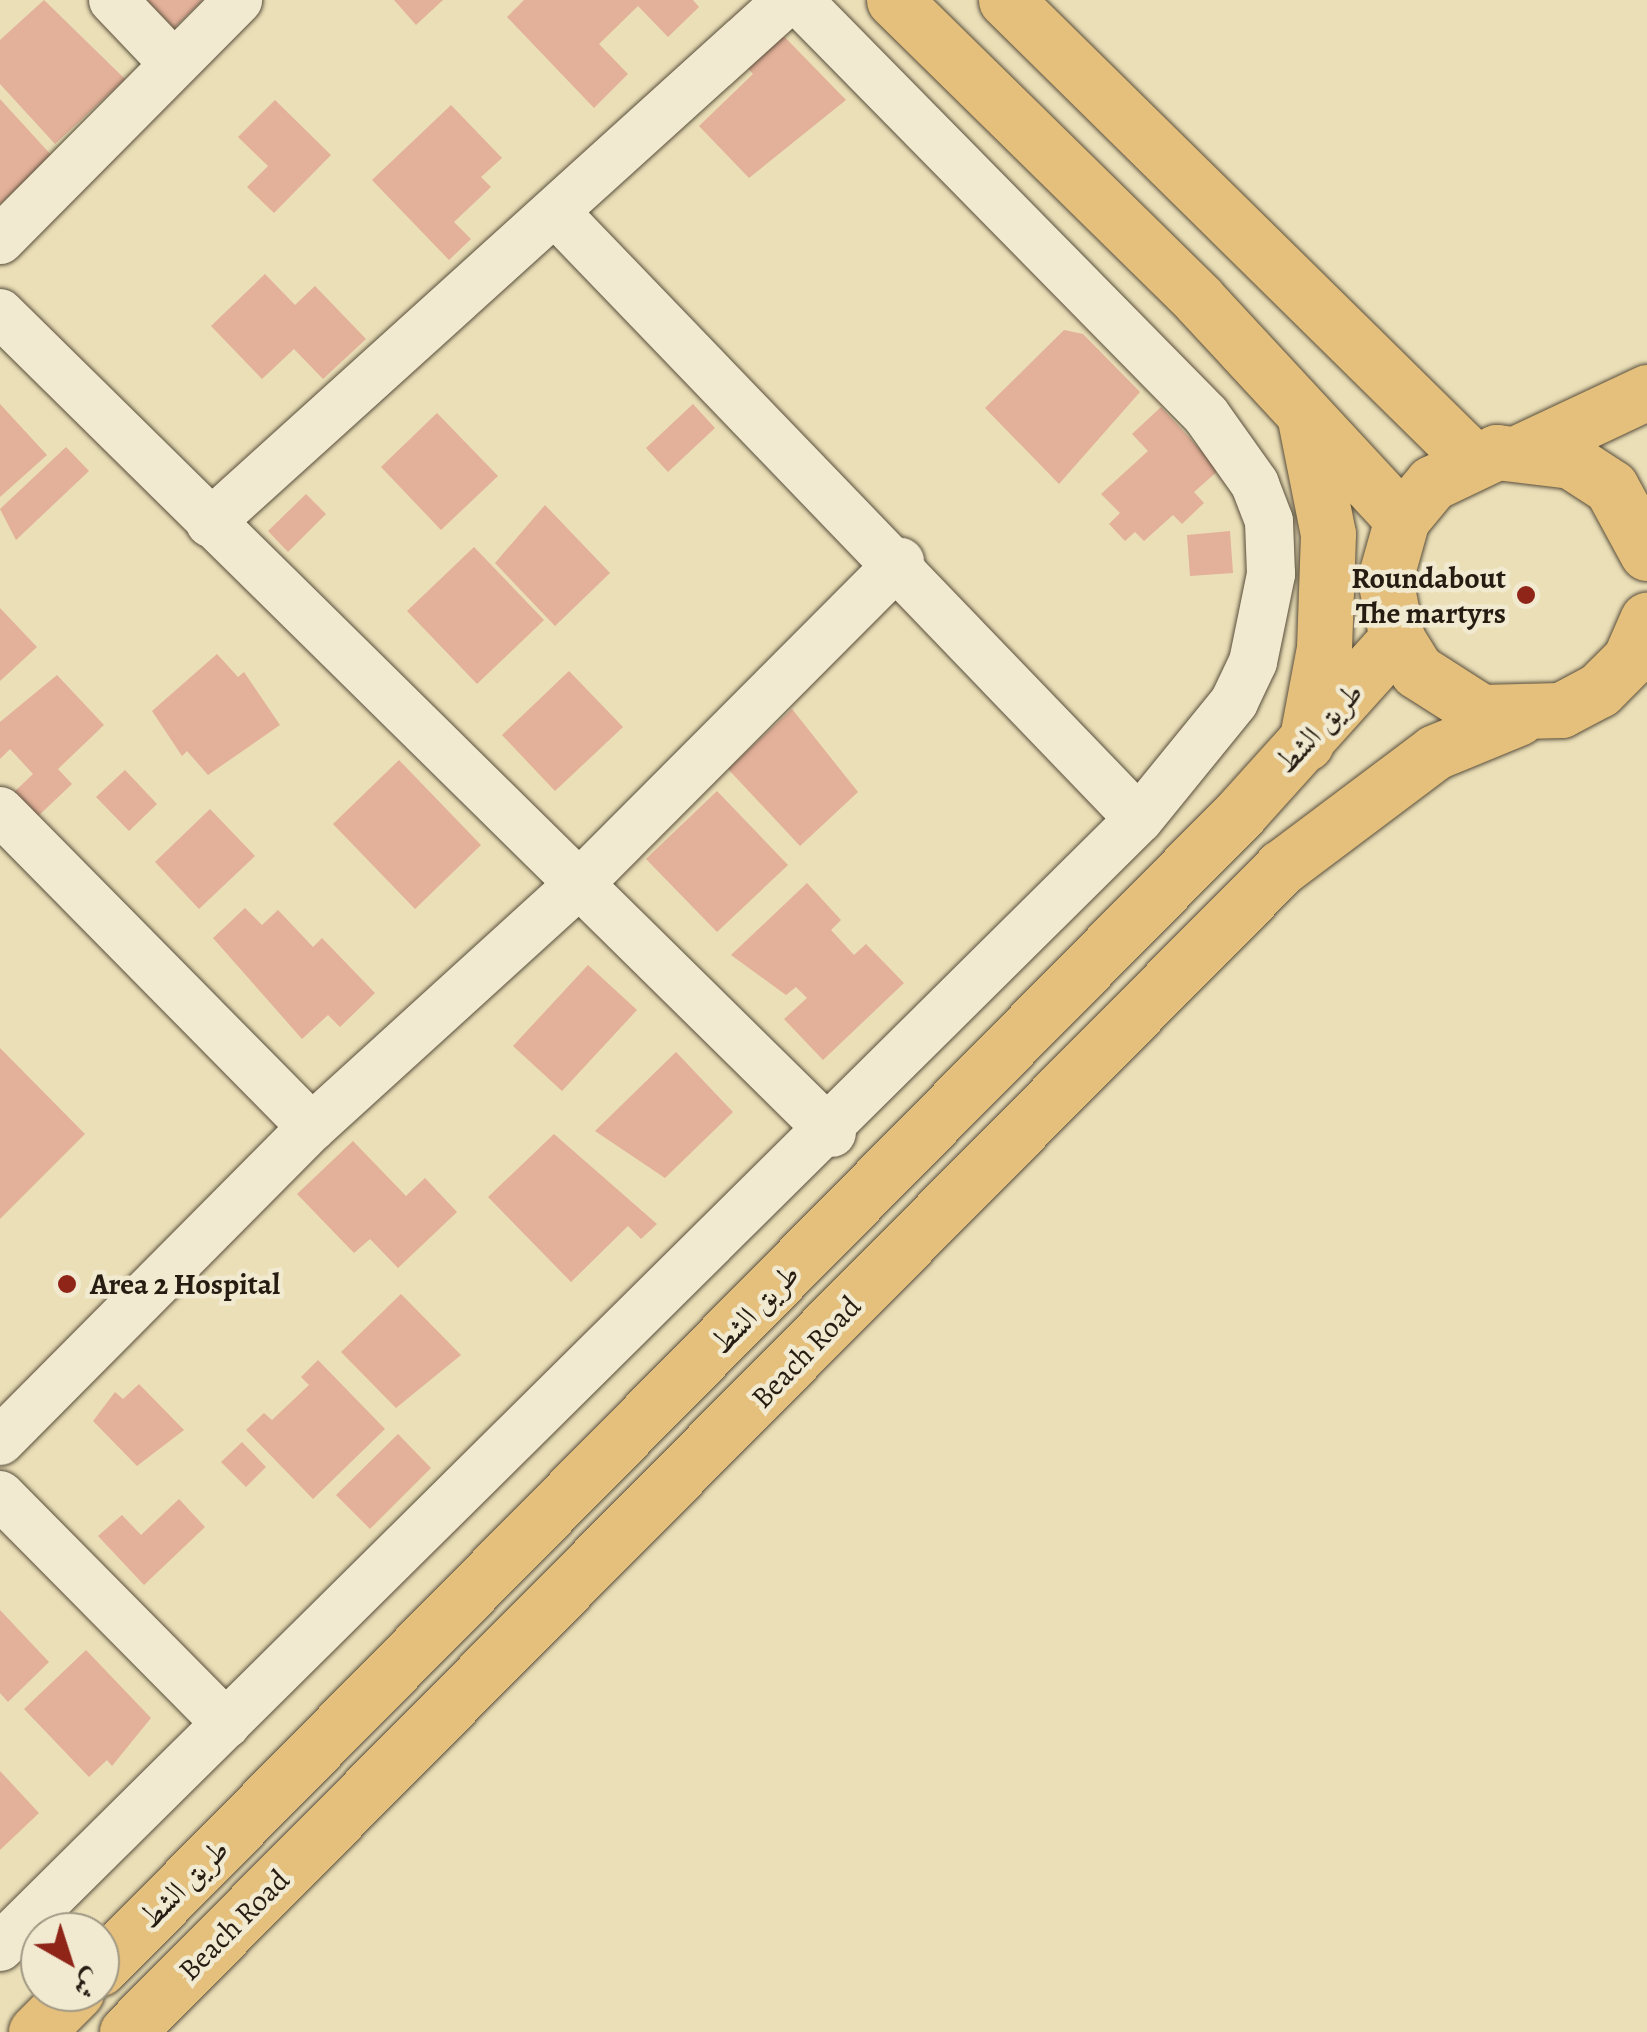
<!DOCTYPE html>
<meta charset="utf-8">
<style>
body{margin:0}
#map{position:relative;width:1647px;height:2032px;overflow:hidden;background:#eadfb7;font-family:Alegreya,Amiri,serif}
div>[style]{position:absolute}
.building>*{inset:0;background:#e3b099}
.roads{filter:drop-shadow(0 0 2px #584d3b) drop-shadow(0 0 2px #584d3b)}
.minor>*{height:48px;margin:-24px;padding:0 24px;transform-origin:24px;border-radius:24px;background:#f1ead0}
.major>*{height:55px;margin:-27.5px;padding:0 27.5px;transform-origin:27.5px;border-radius:27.5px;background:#e5c07c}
.dots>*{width:28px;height:28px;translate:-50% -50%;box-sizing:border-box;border:5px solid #f1ead0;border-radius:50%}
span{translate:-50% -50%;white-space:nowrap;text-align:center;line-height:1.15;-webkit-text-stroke:9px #f1ead0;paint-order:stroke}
.poi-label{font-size:30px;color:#271c12;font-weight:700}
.right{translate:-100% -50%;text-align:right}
.left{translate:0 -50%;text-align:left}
.street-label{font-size:30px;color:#271c12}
.north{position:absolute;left:20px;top:1912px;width:100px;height:100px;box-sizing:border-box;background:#f1ead0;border:2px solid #a09884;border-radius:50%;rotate:141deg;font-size:28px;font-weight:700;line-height:40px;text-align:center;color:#271c12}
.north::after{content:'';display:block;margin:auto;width:35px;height:45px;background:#8f2418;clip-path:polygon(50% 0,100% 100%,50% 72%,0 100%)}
</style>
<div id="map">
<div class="building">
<div style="clip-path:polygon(44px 0,125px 79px,55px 144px,0 84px,0 40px)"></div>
<div style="clip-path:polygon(147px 0,203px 0,174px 28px)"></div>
<div style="clip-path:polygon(394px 0,443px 0,416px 25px)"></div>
<div style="clip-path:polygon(524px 0,693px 0,699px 7px,668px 37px,638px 6px,599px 44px,628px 74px,594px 108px,507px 17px)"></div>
<div style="clip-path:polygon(771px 23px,846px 100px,749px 178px,699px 126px,753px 74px,737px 56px)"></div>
<div style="clip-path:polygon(0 99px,52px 156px,0 204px)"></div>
<div style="clip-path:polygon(275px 100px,331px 155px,274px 213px,247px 187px,268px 166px,238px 137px)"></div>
<div style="clip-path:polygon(451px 105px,502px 158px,481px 177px,491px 187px,454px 222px,471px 239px,449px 260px,372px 180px)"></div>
<div style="clip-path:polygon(265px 274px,295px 305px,315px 286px,366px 339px,323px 379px,294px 349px,262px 379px,211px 326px)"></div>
<div style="clip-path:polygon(1064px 330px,1083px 334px,1140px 392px,1059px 484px,985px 408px)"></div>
<div style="clip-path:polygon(0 404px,47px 455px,0 497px)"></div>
<div style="clip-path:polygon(693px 404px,715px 428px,668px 472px,646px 448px)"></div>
<div style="clip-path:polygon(1161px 407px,1219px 470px,1194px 492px,1204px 503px,1182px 524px,1173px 515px,1144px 541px,1135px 532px,1125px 541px,1109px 524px,1120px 513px,1101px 494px,1148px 451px,1132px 434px)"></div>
<div style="clip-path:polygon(437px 413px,498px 476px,441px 530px,381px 467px)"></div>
<div style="clip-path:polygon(66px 447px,89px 471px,16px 540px,0 509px)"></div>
<div style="clip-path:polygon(306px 494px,326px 514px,288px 552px,268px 531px)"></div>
<div style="clip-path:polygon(545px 505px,610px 573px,555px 626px,495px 563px)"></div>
<div style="clip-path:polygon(1230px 531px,1233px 573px,1190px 576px,1187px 535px)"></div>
<div style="clip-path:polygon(474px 547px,544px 620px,477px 684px,407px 611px)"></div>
<div style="clip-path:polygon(0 608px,37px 647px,0 681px)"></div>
<div style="clip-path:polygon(217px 654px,238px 677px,244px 672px,280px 725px,208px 775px,187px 751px,182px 756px,152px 711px)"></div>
<div style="clip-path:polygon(569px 671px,623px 727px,555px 791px,502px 735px)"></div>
<div style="clip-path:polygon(57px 675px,104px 725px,58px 769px,72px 784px,34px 820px,11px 795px,33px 774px,10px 749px,0 759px,0 722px)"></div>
<div style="clip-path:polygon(792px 709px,858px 792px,800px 846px,728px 769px)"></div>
<div style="clip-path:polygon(399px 760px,481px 845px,415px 909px,333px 824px)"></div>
<div style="clip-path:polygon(125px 770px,157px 804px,129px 831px,96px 797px)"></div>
<div style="clip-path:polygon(717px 791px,788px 865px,717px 932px,646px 859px)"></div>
<div style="clip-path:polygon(210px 809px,255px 856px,199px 909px,155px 862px)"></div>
<div style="clip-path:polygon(807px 883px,841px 920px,831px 930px,854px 955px,866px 944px,904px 983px,823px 1060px,784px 1019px,807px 998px,796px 987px,786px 995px,731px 955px)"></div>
<div style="clip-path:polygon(245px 908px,262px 925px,278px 910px,313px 947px,322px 938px,375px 993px,340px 1027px,328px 1015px,302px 1039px,213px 938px)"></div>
<div style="clip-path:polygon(588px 965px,637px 1010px,562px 1091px,513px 1046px)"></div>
<div style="clip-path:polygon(0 1048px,85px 1134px,0 1219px)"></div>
<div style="clip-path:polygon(676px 1052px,733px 1112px,665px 1178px,595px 1131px)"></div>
<div style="clip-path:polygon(554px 1134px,657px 1224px,641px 1239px,628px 1226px,571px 1282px,488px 1197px)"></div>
<div style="clip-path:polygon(353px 1141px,406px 1196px,425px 1178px,457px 1212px,398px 1268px,370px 1239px,354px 1253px,297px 1194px)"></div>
<div style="clip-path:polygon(401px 1294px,461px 1355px,396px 1408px,341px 1352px)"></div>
<div style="clip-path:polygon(318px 1360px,385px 1429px,313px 1499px,246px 1430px,264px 1413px,272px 1420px,309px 1385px,301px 1377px)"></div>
<div style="clip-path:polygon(139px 1384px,184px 1430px,137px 1466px,93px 1421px,115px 1392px,123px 1399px)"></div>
<div style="clip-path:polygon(398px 1434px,431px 1468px,370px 1529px,336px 1495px)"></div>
<div style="clip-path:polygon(242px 1442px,266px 1467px,246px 1487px,221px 1462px)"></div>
<div style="clip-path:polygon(179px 1499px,205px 1527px,144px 1585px,98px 1536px,122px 1515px,141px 1535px)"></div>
<div style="clip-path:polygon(0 1610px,49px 1662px,8px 1702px,0 1693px)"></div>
<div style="clip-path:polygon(86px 1650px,151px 1718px,112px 1766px,107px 1760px,89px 1777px,24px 1709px)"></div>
<div style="clip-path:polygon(0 1771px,39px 1813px,0 1850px)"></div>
</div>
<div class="roads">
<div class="minor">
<div style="left:113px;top:0;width:87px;rotate:46.4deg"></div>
<div style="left:557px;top:214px;width:839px;rotate:46.11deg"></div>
<div style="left:0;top:240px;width:338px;rotate:-45.2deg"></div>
<div style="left:0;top:313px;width:1168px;rotate:44.58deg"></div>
<div style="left:210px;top:523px;width:779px;rotate:-42.14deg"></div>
<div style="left:0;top:811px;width:444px;rotate:45.4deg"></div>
<div style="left:0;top:1441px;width:443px;rotate:-45.2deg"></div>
<div style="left:312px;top:1127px;width:361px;rotate:-42.3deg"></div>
<div style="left:579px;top:884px;width:455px;rotate:-45.1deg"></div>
<div style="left:0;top:1495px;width:322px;rotate:45.3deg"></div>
<div style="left:0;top:1947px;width:1603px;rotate:-44.72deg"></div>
<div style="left:1139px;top:819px;width:151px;rotate:-50.9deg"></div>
<div style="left:1234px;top:702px;width:44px;rotate:-64.6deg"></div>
<div style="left:1253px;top:662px;width:90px;rotate:-78.4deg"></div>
<div style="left:1271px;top:574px;width:53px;rotate:-92.2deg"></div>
<div style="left:1269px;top:521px;width:40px;rotate:-111deg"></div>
<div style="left:1255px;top:484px;width:85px;rotate:-125.4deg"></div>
<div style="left:1206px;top:415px;width:582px;rotate:-134.51deg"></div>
</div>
<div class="major">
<div style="left:894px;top:0;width:428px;rotate:44.5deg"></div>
<div style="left:1199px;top:300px;width:299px;rotate:47.2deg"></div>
<div style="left:1006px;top:0;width:654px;rotate:44.57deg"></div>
<div style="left:1305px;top:419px;width:117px;rotate:78.7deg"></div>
<div style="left:1328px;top:534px;width:114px;rotate:92deg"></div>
<div style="left:1324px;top:648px;width:97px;rotate:100.7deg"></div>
<div style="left:1524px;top:450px;width:136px;rotate:-25.2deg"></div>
<div style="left:1647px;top:553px;width:75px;rotate:-118.6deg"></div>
<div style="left:1611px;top:487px;width:48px;rotate:-147deg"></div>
<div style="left:1571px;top:461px;width:75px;rotate:-173.1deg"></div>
<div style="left:1497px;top:452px;width:72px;rotate:154.5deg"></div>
<div style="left:1432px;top:483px;width:47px;rotate:129.8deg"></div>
<div style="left:1402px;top:519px;width:62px;rotate:105.8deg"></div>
<div style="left:1385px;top:579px;width:61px;rotate:78.7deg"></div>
<div style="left:1397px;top:639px;width:38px;rotate:58deg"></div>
<div style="left:1417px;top:671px;width:76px;rotate:32.6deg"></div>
<div style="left:1481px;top:712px;width:80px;rotate:-1.4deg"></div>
<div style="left:1561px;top:710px;width:43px;rotate:-27.8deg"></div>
<div style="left:1599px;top:690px;width:44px;rotate:-45deg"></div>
<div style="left:1630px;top:659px;width:43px;rotate:-66.4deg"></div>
<div style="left:100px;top:1968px;width:1626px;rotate:-45.37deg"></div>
<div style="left:1242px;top:811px;width:232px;rotate:-48deg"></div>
<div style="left:36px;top:2032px;width:57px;rotate:-45deg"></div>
<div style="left:127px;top:2032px;width:1641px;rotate:-45.25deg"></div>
<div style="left:1282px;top:867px;width:191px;rotate:-36.9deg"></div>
<div style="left:1435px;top:752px;width:90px;rotate:-22.3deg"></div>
</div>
</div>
<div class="dots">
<div style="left:1526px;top:595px;background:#8f2418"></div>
<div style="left:67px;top:1284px;background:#8f2418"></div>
</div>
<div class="poi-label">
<span class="right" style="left:1506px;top:595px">Roundabout<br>The martyrs</span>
<span class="left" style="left:90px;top:1284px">Area 2 Hospital</span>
</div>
<div class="street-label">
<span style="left:1319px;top:728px;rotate:-47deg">طريق الشط</span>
<span style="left:755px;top:1309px;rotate:-46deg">طريق الشط</span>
<span style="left:806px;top:1352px;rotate:-46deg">Beach Road</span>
<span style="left:184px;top:1884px;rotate:-45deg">طريق الشط</span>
<span style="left:234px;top:1925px;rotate:-45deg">Beach Road</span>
</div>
<div class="north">ش</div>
</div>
